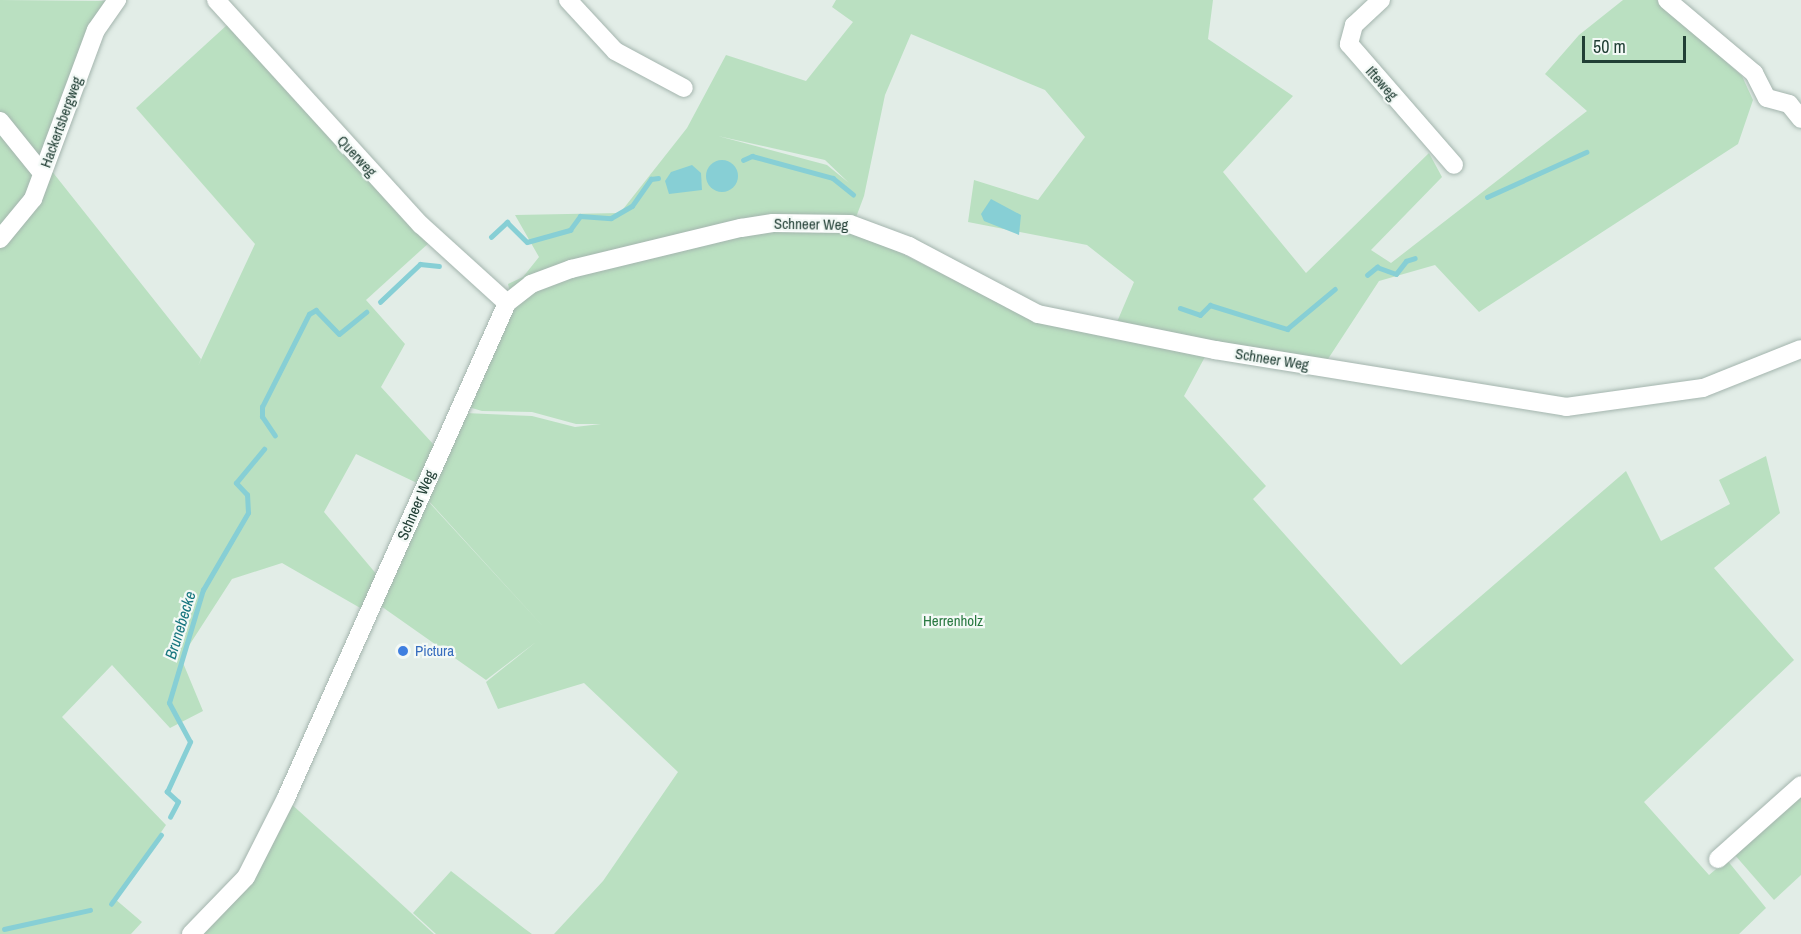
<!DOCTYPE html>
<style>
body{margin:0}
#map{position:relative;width:1801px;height:934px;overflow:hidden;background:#e2ede7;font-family:"Archivo Narrow",sans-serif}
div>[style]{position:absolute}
.green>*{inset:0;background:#bae0c1}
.water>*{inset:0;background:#87cfd5}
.round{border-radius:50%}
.stream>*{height:4.5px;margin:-2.25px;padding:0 2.25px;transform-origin:2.25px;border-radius:2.25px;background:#87cfd5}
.roads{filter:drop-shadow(0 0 2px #a4b5ae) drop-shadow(0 0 2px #a4b5ae)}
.minor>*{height:18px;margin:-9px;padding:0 9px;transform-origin:9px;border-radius:9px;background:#fff}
.dots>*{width:16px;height:16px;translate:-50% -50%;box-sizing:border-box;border:3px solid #f3f9f6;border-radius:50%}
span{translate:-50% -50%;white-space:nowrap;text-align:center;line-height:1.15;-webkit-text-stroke:4.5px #f3f9f6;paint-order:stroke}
.street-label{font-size:15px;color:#213f35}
.park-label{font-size:15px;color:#297941}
.shop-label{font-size:15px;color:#366cbe}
.left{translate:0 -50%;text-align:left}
.water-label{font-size:16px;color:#17767f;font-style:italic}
.scale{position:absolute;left:1582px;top:36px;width:104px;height:27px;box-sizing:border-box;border:3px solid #213f35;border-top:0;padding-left:8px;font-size:18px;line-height:21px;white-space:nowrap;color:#213f35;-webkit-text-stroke:4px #f3f9f6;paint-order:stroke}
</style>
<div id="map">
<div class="green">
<div style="clip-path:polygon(0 0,107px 1px,43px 160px,201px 359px,198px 366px,255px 244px,136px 108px,227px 25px,431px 241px,366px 300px,405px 344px,381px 387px,434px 445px,417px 483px,356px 454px,324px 512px,378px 576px,362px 609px,282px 563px,232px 579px,181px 658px,203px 711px,170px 728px,112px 665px,62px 717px,166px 825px,115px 899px,142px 922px,131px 934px,0 934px)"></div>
<div style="clip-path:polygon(evenodd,836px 0,1213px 0,1208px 39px,1293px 96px,1223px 172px,1306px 273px,1429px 153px,1442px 177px,1371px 250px,1391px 263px,1587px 111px,1545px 74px,1579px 35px,1623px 0,1657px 0,1742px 76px,1753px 100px,1738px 144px,1479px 312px,1435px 265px,1379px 281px,1326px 362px,1117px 322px,1134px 282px,1087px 245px,968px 222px,974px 180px,1038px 200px,1085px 137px,1045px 90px,911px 34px,885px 95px,864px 196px,852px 228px,1036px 322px,1207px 353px,1184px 396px,1266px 486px,1253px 499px,1401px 665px,1626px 471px,1661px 541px,1730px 504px,1719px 480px,1766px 456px,1780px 513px,1714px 568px,1794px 660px,1644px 802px,1709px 875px,1727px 860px,1766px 908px,1739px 934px,554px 934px,603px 881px,678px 772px,584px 683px,498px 709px,486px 682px,536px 642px,486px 680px,378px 604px,426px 499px,549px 633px,426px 498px,465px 413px,532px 416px,575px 427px,601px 424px,576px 424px,532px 412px,482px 411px,465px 406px,512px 300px,508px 284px,523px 277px,539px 257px,515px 215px,620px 213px,687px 128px,726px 55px,806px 81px,853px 22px,832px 7px,836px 0,718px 136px,825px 160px,849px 183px,827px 165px,718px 136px)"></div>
<div style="clip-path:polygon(1801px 793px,1801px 875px,1774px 900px,1734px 854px)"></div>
<div style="clip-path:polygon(289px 802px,358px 864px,434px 934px,199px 934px)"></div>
<div style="clip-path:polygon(451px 871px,525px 929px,532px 934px,436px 934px,413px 913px)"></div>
</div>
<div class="water">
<div class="round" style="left:706px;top:160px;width:32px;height:32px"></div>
<div style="clip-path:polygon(692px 165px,701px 173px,702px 190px,669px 194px,665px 181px,671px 172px)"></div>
<div style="clip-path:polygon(991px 199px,1021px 215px,1019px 235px,984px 221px,981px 214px)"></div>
</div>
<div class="stream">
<div style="left:743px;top:160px;width:10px;rotate:-24deg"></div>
<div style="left:752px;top:156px;width:84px;rotate:15.2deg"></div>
<div style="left:833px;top:178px;width:26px;rotate:39deg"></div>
<div style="left:1487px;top:197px;width:109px;rotate:-24.4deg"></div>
<div style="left:491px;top:237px;width:22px;rotate:-43deg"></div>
<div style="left:507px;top:222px;width:28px;rotate:45deg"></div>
<div style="left:527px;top:242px;width:45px;rotate:-15.6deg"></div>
<div style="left:570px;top:230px;width:17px;rotate:-54deg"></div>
<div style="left:580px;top:216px;width:31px;rotate:4deg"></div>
<div style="left:611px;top:218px;width:24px;rotate:-30deg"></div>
<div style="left:632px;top:206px;width:33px;rotate:-55deg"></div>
<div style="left:651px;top:179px;width:7px;rotate:-8deg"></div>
<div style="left:1367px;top:275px;width:13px;rotate:-39deg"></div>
<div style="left:1377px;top:267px;width:20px;rotate:20deg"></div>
<div style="left:1396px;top:274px;width:16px;rotate:-52deg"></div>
<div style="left:1406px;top:261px;width:9px;rotate:-18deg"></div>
<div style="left:380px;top:302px;width:55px;rotate:-43.5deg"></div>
<div style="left:420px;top:264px;width:19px;rotate:6deg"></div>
<div style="left:1180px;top:308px;width:21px;rotate:19deg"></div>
<div style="left:1200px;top:315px;width:14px;rotate:-45deg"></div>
<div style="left:1210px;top:305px;width:81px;rotate:17.3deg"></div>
<div style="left:1287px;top:329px;width:62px;rotate:-39.8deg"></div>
<div style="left:275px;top:436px;width:23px;rotate:-124deg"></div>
<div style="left:262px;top:417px;width:10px;rotate:-90deg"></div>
<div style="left:262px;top:407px;width:104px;rotate:-63.2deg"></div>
<div style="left:309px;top:314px;width:8px;rotate:-30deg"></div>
<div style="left:316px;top:310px;width:33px;rotate:46deg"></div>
<div style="left:339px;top:334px;width:35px;rotate:-39deg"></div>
<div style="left:170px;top:817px;width:17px;rotate:-62deg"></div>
<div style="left:178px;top:802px;width:15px;rotate:-138deg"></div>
<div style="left:167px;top:792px;width:55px;rotate:-65.3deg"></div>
<div style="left:190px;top:742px;width:44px;rotate:-118.3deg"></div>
<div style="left:169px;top:703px;width:118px;rotate:-73.3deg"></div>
<div style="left:203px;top:590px;width:89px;rotate:-59.7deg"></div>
<div style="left:248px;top:513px;width:18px;rotate:-93deg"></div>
<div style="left:247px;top:495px;width:16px;rotate:-133deg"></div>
<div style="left:236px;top:483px;width:44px;rotate:-50.5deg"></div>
<div style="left:111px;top:904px;width:85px;rotate:-54.1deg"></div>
<div style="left:4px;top:929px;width:88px;rotate:-12.5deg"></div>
</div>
<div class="roads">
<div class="minor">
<div style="left:216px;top:0;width:304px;rotate:47.7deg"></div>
<div style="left:421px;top:225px;width:116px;rotate:42.2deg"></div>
<div style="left:568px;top:0;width:69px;rotate:47.3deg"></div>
<div style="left:615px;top:51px;width:78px;rotate:28.2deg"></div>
<div style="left:1381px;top:0;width:37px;rotate:137deg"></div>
<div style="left:1354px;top:25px;width:20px;rotate:105deg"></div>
<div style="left:1349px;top:44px;width:160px;rotate:49deg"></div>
<div style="left:1667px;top:0;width:114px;rotate:40deg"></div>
<div style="left:1754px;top:73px;width:28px;rotate:63deg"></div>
<div style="left:1767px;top:98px;width:23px;rotate:15deg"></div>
<div style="left:1789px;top:104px;width:19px;rotate:51deg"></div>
<div style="left:0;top:121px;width:67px;rotate:51.1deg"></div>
<div style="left:0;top:239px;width:52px;rotate:-50.5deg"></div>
<div style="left:33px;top:199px;width:180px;rotate:-69.6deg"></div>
<div style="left:96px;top:30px;width:37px;rotate:-55deg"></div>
<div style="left:1718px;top:859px;width:111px;rotate:-41.7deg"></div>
<div style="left:191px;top:934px;width:79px;rotate:-46deg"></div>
<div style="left:246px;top:877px;width:89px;rotate:-63.1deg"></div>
<div style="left:286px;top:798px;width:542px;rotate:-65.94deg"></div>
<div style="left:507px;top:303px;width:31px;rotate:-38deg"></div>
<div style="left:531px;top:284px;width:43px;rotate:-20.6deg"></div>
<div style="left:571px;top:269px;width:175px;rotate:-13.6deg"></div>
<div style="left:741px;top:228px;width:32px;rotate:-9deg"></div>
<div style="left:773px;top:223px;width:77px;rotate:0.7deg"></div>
<div style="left:850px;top:224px;width:63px;rotate:20.4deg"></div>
<div style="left:909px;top:246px;width:146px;rotate:27.8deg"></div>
<div style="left:1038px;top:314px;width:181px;rotate:11.5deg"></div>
<div style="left:1215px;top:350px;width:356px;rotate:9.2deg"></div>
<div style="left:1566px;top:407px;width:138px;rotate:-7.9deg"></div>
<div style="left:1703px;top:388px;width:105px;rotate:-21.7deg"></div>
</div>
</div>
<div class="dots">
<div style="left:403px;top:651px;background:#3f7fe0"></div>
</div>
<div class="street-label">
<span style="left:1382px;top:83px;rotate:48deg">Ifteweg</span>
<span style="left:61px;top:122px;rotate:-70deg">Hackertsbergweg</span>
<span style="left:357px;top:156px;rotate:47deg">Querweg</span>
<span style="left:811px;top:224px;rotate:1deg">Schneer Weg</span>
<span style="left:1272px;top:359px;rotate:9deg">Schneer Weg</span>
<span style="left:416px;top:505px;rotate:-67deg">Schneer Weg</span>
</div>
<div class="park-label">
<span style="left:953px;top:621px">Herrenholz</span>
</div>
<div class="shop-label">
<span class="left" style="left:415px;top:651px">Pictura</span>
</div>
<div class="water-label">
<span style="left:180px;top:625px;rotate:-73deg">Brunebecke</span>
</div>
<div class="scale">50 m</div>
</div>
